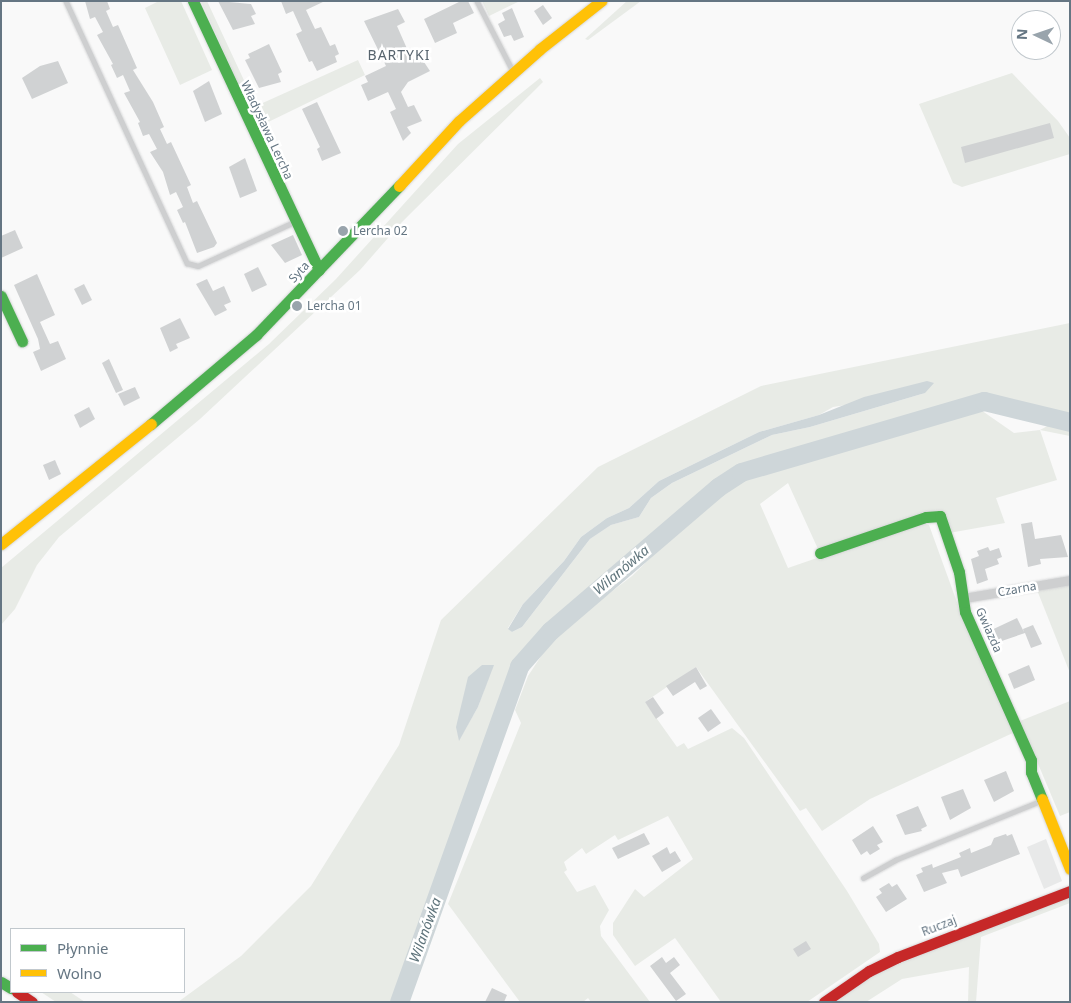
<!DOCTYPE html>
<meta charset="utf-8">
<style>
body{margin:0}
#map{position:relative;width:1071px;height:1003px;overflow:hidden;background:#f9f9f9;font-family:"Noto Sans",sans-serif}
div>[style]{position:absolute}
.built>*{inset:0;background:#e8e9e9}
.green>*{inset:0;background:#e8ebe6}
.water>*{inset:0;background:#ced6d9}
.river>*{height:19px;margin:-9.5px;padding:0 9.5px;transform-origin:9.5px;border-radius:9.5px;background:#ced6d9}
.building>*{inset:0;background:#d0d2d3}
.roads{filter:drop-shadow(0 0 1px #d5d6d7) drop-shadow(0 0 1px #d5d6d7)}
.lane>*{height:4.5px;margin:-2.25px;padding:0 2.25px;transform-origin:2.25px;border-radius:2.25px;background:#cecfd0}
.street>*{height:9px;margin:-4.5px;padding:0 4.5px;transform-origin:4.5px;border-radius:4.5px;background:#cecfd0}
.fast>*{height:11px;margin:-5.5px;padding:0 5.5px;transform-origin:5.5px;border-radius:5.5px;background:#4caf50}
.slow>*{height:11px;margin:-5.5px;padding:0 5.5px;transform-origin:5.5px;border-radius:5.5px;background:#ffc107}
.jam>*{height:11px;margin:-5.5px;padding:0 5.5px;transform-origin:5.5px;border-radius:5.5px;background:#c62828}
.dots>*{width:14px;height:14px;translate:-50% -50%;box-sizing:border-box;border:2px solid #fff;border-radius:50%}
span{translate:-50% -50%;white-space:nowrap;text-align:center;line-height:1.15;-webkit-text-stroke:5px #fff;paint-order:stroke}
.street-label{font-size:12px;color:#657683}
.poi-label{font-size:12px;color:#657683}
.left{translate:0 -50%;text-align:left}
.neighbourhood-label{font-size:14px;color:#57646e;letter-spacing:1px}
.water-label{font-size:14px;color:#60757c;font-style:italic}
.frame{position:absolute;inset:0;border:2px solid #657683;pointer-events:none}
.legend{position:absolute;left:10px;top:928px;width:175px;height:65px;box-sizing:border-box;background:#fff;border:1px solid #c1c8cd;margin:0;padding:6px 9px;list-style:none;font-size:15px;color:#657683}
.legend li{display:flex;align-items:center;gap:10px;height:25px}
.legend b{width:25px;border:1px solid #c1c8cd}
.north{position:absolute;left:1011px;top:10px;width:50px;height:50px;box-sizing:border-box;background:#fff;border:1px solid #c1c8cd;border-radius:50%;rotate:273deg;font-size:14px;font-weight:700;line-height:20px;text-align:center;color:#657683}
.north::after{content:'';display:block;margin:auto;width:18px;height:22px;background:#99a4ac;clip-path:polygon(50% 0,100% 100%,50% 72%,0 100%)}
</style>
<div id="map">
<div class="built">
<div style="clip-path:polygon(1046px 839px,1062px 881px,1044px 889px,1027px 847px)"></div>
</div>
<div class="green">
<div style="clip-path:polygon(159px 1px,181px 1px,212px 70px,180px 85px,145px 8px)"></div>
<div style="clip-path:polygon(201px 1px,207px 1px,256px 106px,358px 60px,365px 75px,258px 127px)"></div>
<div style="clip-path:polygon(482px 1px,520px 1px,489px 16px)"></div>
<div style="clip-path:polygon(627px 1px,641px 1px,588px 40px,585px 39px)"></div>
<div style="clip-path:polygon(1012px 73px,1058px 121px,1070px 138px,1070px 154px,962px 187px,953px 183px,919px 104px)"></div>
<div style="clip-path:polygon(540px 78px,543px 82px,402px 222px,360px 270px,200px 419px,59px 537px,37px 565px,15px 609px,1px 625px,1px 568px,269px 344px,336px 279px,458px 144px)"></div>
<div style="clip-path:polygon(evenodd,1070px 323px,1070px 416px,983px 397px,946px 405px,737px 466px,547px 625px,513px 671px,391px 1002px,178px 1002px,241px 956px,311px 886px,399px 745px,441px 620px,598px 467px,761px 386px,1070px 323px,925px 393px,810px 427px,772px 435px,672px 483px,651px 498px,639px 517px,611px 525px,590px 539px,522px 627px,512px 632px,508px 628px,523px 604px,564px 561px,581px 537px,607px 518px,629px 508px,659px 481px,759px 432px,819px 415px,833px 407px,925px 393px,1070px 323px,482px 665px,493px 665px,478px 707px,459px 740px,482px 665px)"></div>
<div style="clip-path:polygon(978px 408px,1014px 433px,1040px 430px,1051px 424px,1070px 425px,1070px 436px,1040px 430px,1057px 480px,996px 498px,1005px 523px,949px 533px,942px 511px,818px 549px,788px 483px,760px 504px,788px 568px,921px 522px,929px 525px,958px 605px,1015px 732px,870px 799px,822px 831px,806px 808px,800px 811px,696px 667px,645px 702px,677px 747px,684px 743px,688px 749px,732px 728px,744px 738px,847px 891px,879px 944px,880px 952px,807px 1002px,721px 1002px,675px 938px,635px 966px,613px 935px,613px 923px,635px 889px,644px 897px,693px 859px,668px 816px,618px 840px,615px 835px,586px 854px,582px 848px,564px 862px,567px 870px,564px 872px,577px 892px,595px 885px,609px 910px,600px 926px,601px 936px,650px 1002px,591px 1002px,588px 998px,583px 1002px,520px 1002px,448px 904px,521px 723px,515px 710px,528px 676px,555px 635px,632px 576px,680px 529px,741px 479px)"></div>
<div style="clip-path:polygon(1070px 583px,1070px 673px,1037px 590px)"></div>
<div style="clip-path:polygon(1070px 701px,1070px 812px,1060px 816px,1020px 721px)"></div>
<div style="clip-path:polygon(1070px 895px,1070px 903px,981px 937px,976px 1002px,968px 1002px,969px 967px,902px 979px,866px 1002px,832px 1002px,871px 975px)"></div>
<div style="clip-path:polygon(41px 992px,70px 992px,85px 1002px,56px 1002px)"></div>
</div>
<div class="water">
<div style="clip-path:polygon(927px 381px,934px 383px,925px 393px,810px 427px,772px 435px,672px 483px,651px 498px,639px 517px,611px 525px,590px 539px,522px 627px,512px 632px,508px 629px,523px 604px,564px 561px,581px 537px,607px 518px,629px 508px,659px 481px,759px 432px,819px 415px,864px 397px)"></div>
<div style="clip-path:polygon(482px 665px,494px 665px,478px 707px,459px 741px,456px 727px,468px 677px)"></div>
</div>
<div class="river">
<div style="left:399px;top:1002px;width:357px;rotate:-70.3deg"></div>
<div style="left:519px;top:666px;width:47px;rotate:-48.5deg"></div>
<div style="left:550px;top:631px;width:221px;rotate:-40.6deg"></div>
<div style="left:718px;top:487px;width:27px;rotate:-33deg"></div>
<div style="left:741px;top:472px;width:253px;rotate:-16.3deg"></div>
<div style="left:984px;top:401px;width:89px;rotate:13.7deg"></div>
</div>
<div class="building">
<div style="clip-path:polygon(85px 1px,107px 1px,110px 9px,106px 11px,113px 27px,118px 25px,137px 68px,133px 70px,153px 102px,164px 127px,160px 129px,167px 144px,171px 142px,191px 185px,187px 187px,193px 203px,197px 201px,217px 243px,214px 247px,197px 253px,185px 222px,183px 223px,177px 210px,183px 207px,176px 192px,170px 195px,163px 172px,150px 152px,157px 149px,149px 134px,143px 136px,138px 123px,140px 122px,124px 93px,130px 91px,123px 75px,117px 78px,111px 65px,113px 64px,97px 35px,103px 32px,95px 17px,90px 19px)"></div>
<div style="clip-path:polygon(218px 1px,251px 4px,256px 14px,251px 16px,255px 24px,233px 30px)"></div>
<div style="clip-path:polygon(281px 1px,325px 1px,306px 10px,315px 29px,321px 27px,330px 46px,335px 44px,339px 54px,335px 56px,337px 62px,317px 71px,312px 61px,309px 62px,296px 34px,302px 31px,293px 11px,286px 14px)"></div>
<div style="clip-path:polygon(461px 1px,468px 1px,474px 13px,453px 23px,457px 33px,435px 43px,424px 19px)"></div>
<div style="clip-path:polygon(543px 5px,552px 18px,543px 25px,534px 11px)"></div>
<div style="clip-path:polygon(512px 8px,524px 37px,514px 41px,511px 35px,504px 37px,498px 24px,505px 20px,502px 13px)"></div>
<div style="clip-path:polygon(398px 9px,405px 22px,397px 26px,412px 60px,420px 56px,430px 71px,408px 82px,401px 92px,408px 107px,414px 105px,422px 121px,407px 127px,411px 133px,403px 141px,390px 112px,396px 109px,388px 92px,368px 101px,361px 85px,368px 82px,365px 76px,386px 66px,364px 21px)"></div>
<div style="clip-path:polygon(269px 44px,282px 72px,278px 74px,281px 82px,259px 88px,245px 60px,250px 58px,248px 54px)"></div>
<div style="clip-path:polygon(58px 61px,68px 83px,32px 99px,22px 78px,40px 66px)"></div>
<div style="clip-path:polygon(209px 81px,222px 114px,205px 122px,193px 91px)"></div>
<div style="clip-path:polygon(317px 102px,341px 153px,322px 161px,317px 149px,320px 147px,302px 109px)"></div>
<div style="clip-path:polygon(1050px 123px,1054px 138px,965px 163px,961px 147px)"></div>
<div style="clip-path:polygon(245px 158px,257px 191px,240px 198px,229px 167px)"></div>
<div style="clip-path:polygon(15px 230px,23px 248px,1px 258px,1px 236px)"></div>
<div style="clip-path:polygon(293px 235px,302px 255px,285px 263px,271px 245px)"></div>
<div style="clip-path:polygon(258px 267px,267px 285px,252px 292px,244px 274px)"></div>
<div style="clip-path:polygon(37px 274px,55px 315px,40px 322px,50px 344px,58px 341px,66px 359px,41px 371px,33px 352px,40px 349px,38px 339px,14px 285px)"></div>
<div style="clip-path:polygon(207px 279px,213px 291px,224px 286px,231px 302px,224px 305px,227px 310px,215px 316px,196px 284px)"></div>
<div style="clip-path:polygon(84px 284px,92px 300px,82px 305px,74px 289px)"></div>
<div style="clip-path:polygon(180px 318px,190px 338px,176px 344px,178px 348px,170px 352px,160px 328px)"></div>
<div style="clip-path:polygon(109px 359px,123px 390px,116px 393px,102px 363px)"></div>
<div style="clip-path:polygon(135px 387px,140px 398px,124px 406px,118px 394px)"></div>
<div style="clip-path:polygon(89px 407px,95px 419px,80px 428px,74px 415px)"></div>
<div style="clip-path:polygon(55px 460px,61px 474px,49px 480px,43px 465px)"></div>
<div style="clip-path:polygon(1032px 522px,1035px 539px,1061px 535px,1068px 557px,1040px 559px,1041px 564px,1028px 567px,1021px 524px)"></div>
<div style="clip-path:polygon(988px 547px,990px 551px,999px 548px,1002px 557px,997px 559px,999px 564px,985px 569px,988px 580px,977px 584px,971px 559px,979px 556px,977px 551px)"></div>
<div style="clip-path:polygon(1017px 618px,1024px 632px,1023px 629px,1033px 625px,1042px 644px,1031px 648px,1025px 633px,990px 645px,985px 633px)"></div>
<div style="clip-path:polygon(1029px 665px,1035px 680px,1014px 689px,1008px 674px)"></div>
<div style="clip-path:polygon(696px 667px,707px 686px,700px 690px,695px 682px,673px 696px,666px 686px)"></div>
<div style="clip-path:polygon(653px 697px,664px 713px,656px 719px,645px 702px)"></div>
<div style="clip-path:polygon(711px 709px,721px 723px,708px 732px,698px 718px)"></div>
<div style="clip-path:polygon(1006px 771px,1014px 791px,994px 802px,984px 780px)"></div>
<div style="clip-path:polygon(963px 789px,971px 808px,950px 820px,941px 797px)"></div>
<div style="clip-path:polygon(918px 806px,927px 826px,921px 829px,922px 831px,905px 835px,896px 815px)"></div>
<div style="clip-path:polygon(873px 826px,883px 842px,877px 845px,880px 849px,870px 855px,867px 851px,861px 855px,852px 840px)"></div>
<div style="clip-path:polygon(644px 833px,650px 844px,618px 859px,612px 848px)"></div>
<div style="clip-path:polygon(1006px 834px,1007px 836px,1012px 834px,1020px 854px,961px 877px,958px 869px,942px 873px,947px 883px,924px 892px,916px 875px,923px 872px,921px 868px,932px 864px,933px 868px,961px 857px,959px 853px,970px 848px,971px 853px,991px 845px,994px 838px)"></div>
<div style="clip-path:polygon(667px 847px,670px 854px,675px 851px,681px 861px,662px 872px,652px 856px)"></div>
<div style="clip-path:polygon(889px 883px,892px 887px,897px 884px,907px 899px,886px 912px,876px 897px,882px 893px,879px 889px)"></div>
<div style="clip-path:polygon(806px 941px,811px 949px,798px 957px,793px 949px)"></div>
<div style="clip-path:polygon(662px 957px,666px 963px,674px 957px,680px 965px,670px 973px,686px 994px,676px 1001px,650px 966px)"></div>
<div style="clip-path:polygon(492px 988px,507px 995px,504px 1002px,485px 1002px)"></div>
</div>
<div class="roads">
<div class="lane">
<div style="left:66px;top:1px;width:289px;rotate:65.2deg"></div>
<div style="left:187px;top:263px;width:11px;rotate:15deg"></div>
<div style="left:198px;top:266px;width:106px;rotate:-24.6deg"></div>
<div style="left:477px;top:1px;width:79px;rotate:62.8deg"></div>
<div style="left:863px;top:878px;width:37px;rotate:-29deg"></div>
<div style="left:895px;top:860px;width:157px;rotate:-22.1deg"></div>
</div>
<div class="street">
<div style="left:964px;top:598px;width:108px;rotate:-9.6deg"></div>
</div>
<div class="fast">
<div style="left:193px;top:1px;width:297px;rotate:64.9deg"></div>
<div style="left:1px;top:296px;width:50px;rotate:65deg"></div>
<div style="left:151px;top:424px;width:138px;rotate:-40.3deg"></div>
<div style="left:256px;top:335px;width:207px;rotate:-46.2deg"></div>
<div style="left:820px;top:553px;width:112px;rotate:-18.8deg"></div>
<div style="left:926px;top:517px;width:14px;rotate:-4deg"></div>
<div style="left:940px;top:516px;width:59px;rotate:71.3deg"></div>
<div style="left:959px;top:572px;width:40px;rotate:81.5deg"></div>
<div style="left:965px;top:612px;width:162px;rotate:66deg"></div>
<div style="left:1031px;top:760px;width:12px;rotate:90deg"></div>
<div style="left:1031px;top:772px;width:29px;rotate:68deg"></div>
<div style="left:1px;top:982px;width:12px;rotate:31deg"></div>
</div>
<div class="slow">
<div style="left:399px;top:186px;width:88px;rotate:-47.3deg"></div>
<div style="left:459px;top:121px;width:108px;rotate:-41.6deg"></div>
<div style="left:540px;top:49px;width:78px;rotate:-38.2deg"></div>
<div style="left:1px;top:544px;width:192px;rotate:-38.7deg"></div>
<div style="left:1042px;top:799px;width:75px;rotate:68.2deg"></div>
</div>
<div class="jam">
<div style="left:17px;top:992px;width:18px;rotate:34deg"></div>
<div style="left:824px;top:1002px;width:55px;rotate:-34.6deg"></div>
<div style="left:869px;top:971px;width:32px;rotate:-26deg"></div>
<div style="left:898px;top:957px;width:184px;rotate:-21deg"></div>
</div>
</div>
<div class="dots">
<div style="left:343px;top:231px;background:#99a4ac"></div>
<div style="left:297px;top:306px;background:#99a4ac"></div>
</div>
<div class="street-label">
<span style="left:267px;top:130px;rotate:65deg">Władysława Lercha</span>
<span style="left:299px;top:272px;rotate:-48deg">Syta</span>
<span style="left:1017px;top:589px;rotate:-10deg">Czarna</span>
<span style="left:989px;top:630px;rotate:66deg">Gwiazda</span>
<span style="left:939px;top:926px;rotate:-21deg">Ruczaj</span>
</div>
<div class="poi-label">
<span class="left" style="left:353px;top:231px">Lercha 02</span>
<span class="left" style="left:307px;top:306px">Lercha 01</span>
</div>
<div class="neighbourhood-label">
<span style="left:399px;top:55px">BARTYKI</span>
</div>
<div class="water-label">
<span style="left:621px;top:570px;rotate:-40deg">Wilanówka</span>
<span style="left:425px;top:930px;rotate:-70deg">Wilanówka</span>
</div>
<div class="frame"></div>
<ul class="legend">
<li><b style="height:6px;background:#4caf50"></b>Płynnie</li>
<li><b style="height:6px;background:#ffc107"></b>Wolno</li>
</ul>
<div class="north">N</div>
</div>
